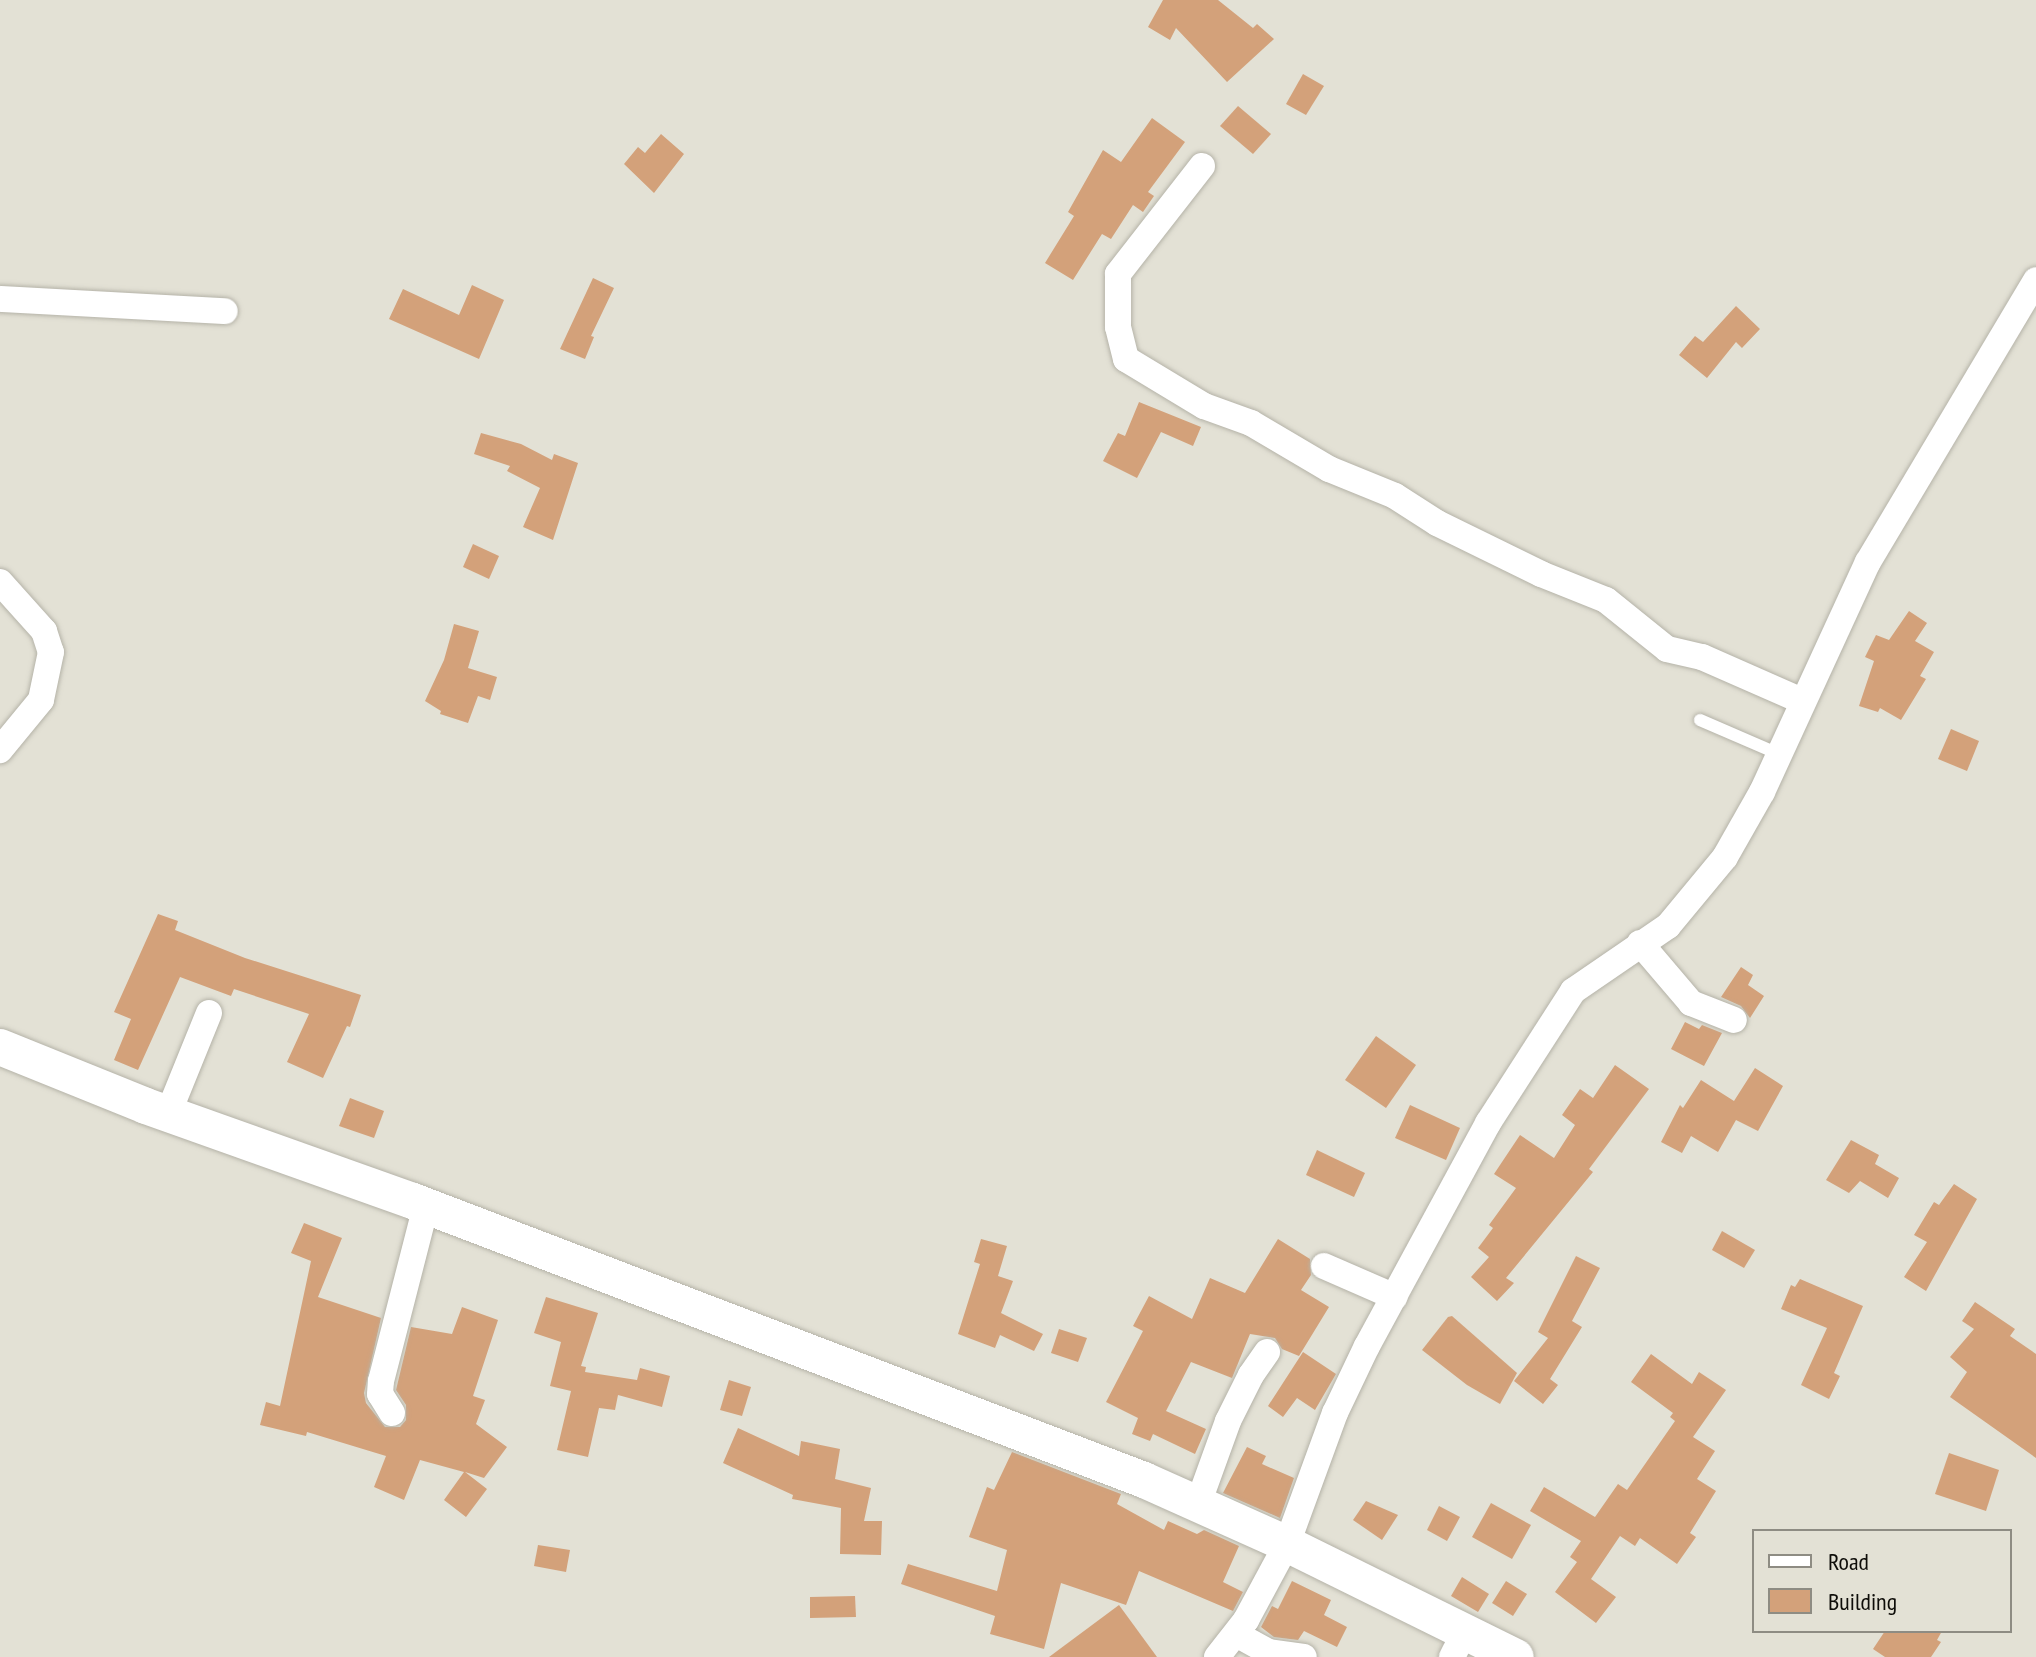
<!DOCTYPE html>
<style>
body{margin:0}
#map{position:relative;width:2036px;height:1657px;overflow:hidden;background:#e3e1d5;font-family:"PT Sans Narrow",sans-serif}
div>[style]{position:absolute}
.building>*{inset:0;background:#d3a17a}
.roads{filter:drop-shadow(0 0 2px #b5b3a8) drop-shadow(0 0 2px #b5b3a8)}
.service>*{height:12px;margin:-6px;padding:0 6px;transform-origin:6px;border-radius:6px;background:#fff}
.minor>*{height:26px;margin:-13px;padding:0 13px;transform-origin:13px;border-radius:13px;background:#fff}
.secondary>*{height:36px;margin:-18px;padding:0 18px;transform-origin:18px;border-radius:18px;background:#fff}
span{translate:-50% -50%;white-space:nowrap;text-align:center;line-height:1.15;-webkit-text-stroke:6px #e3e1d5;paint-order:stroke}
.legend{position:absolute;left:1752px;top:1529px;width:260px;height:104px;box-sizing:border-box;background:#e3e1d5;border:2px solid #8e8c83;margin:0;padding:10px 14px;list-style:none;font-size:24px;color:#0e0d09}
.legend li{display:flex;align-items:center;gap:16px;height:40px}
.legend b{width:40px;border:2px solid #8e8c83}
</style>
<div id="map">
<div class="building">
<div style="clip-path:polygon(1163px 0,1218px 0,1253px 28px,1257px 24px,1274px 39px,1227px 82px,1176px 28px,1170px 40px,1148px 27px)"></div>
<div style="clip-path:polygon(1303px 74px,1324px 86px,1306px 115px,1286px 104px)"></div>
<div style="clip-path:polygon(1238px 106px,1271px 134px,1253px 154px,1220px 126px)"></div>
<div style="clip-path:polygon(1152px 118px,1185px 142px,1148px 192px,1154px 196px,1143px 212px,1133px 205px,1111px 239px,1102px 234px,1073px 280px,1045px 263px,1074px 216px,1068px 212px,1103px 150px,1121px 162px)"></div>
<div style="clip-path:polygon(661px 134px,684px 154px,654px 193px,624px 164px,638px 147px,645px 153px)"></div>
<div style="clip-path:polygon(593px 278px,614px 288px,591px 336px,594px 337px,585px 359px,560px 349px)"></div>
<div style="clip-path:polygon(472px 285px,504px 300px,479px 359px,389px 319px,403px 289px,459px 315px)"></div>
<div style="clip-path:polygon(1736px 306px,1760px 329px,1742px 348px,1736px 342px,1707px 378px,1679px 355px,1695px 336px,1703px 342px)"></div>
<div style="clip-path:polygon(1139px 402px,1201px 427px,1193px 446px,1161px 432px,1137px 478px,1103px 461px,1118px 433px,1125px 436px)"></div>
<div style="clip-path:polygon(481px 433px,521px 444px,552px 460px,554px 454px,578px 463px,553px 540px,523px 527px,540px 488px,507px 471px,510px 466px,474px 454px)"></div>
<div style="clip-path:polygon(473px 544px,499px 556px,489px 579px,463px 567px)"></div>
<div style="clip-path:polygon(1909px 611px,1927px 623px,1915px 641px,1934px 652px,1920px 676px,1926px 679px,1901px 720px,1880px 708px,1878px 712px,1859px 706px,1874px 661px,1865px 657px,1876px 635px,1889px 640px)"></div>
<div style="clip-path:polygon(454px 624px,479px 631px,468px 668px,497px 677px,490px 700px,478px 696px,468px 723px,440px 714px,441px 711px,425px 701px,444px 660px)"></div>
<div style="clip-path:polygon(1951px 729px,1979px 741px,1967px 771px,1938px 759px)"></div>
<div style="clip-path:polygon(158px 914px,178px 921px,175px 930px,245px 958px,361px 995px,350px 1027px,347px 1026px,323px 1078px,287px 1062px,309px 1014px,234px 989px,231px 996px,180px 977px,138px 1070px,114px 1060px,131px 1019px,114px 1012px)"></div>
<div style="clip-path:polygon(1741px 967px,1753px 975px,1748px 985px,1764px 996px,1750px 1018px,1741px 1006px,1721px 997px)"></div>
<div style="clip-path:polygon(1685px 1022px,1699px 1029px,1702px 1025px,1722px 1033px,1704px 1066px,1671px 1049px)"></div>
<div style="clip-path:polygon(1376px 1036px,1416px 1065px,1386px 1108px,1345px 1080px)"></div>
<div style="clip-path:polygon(1615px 1065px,1649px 1089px,1589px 1169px,1593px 1172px,1506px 1278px,1514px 1283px,1497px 1301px,1471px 1277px,1489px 1257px,1478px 1248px,1493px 1228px,1489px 1225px,1516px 1188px,1494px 1174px,1520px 1135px,1554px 1158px,1575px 1125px,1562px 1115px,1580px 1089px,1593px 1098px)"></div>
<div style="clip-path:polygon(1755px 1068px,1783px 1086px,1758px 1131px,1736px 1120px,1718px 1152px,1691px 1136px,1682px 1153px,1661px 1142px,1680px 1105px,1683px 1108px,1701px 1080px,1734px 1101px)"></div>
<div style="clip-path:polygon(350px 1098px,384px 1111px,374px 1138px,339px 1126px)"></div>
<div style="clip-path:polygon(1410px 1105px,1460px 1128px,1446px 1160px,1395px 1138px)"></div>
<div style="clip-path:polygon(1851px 1140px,1879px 1155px,1875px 1164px,1899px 1178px,1888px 1198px,1860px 1181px,1849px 1193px,1826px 1180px)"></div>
<div style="clip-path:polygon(1317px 1150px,1365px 1173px,1354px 1197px,1306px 1175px)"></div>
<div style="clip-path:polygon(1954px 1184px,1977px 1199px,1926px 1291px,1904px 1277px,1927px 1242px,1914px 1235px,1934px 1202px,1939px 1205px)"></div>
<div style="clip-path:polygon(304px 1223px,342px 1238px,318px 1297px,381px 1318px,364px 1393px,366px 1403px,385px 1427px,400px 1427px,406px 1420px,406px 1405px,396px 1390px,411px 1327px,452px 1334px,462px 1307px,498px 1320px,473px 1396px,485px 1400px,476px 1424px,507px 1447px,484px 1478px,465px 1472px,487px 1489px,466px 1517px,444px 1500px,464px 1472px,420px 1460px,404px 1500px,374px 1487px,386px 1456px,307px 1432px,306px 1436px,260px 1425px,266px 1402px,280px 1406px,311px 1261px,291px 1253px)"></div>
<div style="clip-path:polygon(1722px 1231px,1755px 1250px,1744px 1268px,1712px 1250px)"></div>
<div style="clip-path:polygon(981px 1239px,1007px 1246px,998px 1276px,1013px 1281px,1001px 1313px,1043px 1334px,1034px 1351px,1000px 1335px,995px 1348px,958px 1334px,980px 1264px,974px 1262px)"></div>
<div style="clip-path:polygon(1278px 1239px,1310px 1259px,1311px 1275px,1301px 1290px,1329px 1307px,1299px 1356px,1282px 1349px,1275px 1338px,1250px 1334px,1232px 1378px,1191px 1362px,1166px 1411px,1206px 1429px,1195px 1454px,1153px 1434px,1150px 1441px,1132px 1434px,1138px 1418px,1106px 1402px,1143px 1331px,1133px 1326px,1149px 1296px,1192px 1319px,1210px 1278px,1245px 1293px)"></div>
<div style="clip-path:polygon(1576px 1256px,1600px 1268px,1572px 1321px,1582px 1327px,1550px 1379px,1558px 1385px,1543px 1404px,1514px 1381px,1548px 1338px,1538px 1332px)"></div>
<div style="clip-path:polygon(1800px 1279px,1863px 1306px,1834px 1373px,1840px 1376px,1829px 1399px,1801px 1385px,1827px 1328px,1781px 1309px,1791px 1285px,1795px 1287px)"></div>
<div style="clip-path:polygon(546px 1297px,598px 1313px,581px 1366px,586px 1367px,585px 1372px,637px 1380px,640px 1368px,670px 1376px,662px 1407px,618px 1395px,615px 1410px,599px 1408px,588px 1457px,557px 1450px,571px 1391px,550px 1386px,561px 1342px,534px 1333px)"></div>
<div style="clip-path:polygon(1975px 1302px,2015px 1329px,2010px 1336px,2036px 1354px,2036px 1458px,1950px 1397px,1967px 1372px,1950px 1357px,1974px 1329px,1962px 1321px)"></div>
<div style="clip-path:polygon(1452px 1316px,1517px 1373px,1500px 1404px,1467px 1385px,1422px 1350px,1448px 1317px)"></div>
<div style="clip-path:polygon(1059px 1329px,1087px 1338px,1078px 1362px,1051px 1353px)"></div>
<div style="clip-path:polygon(1303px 1352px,1336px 1374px,1315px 1410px,1297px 1398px,1283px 1417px,1268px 1406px)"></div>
<div style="clip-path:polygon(1651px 1354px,1692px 1384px,1699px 1372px,1726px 1390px,1693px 1437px,1715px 1451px,1697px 1479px,1716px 1491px,1690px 1533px,1696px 1537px,1677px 1564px,1640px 1538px,1635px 1546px,1620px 1536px,1591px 1579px,1616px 1597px,1596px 1623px,1555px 1592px,1577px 1562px,1570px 1557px,1581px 1541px,1530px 1511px,1544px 1487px,1595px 1517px,1618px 1484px,1627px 1490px,1675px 1421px,1670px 1417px,1673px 1413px,1631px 1382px)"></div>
<div style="clip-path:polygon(729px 1380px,751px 1387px,742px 1416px,720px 1410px)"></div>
<div style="clip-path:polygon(738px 1428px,799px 1456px,801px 1441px,840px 1449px,835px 1479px,871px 1488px,864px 1521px,882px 1521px,881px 1555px,840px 1554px,841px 1508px,792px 1499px,793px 1495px,723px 1463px)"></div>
<div style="clip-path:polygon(1247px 1447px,1266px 1456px,1262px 1464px,1294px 1478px,1280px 1518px,1223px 1493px)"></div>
<div style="clip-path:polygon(1012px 1452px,1121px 1494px,1117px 1504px,1164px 1530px,1168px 1521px,1197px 1534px,1204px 1530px,1239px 1546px,1223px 1582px,1243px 1592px,1233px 1611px,1139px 1571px,1126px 1605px,1061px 1583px,1044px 1649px,990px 1634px,995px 1616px,901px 1584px,908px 1564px,997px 1591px,1007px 1550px,969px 1537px,987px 1487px,994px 1490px)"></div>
<div style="clip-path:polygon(1949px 1453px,1999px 1470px,1986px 1511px,1935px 1494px)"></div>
<div style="clip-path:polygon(1366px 1501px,1398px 1515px,1382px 1540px,1353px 1520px)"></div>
<div style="clip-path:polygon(1491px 1503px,1531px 1525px,1512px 1559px,1472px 1537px)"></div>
<div style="clip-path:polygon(1439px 1506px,1460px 1517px,1447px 1541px,1427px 1530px)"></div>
<div style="clip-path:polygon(538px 1545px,570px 1550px,566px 1572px,534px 1566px)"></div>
<div style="clip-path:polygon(1462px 1577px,1489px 1594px,1478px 1612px,1451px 1596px)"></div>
<div style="clip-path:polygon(1292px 1581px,1331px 1600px,1324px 1615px,1347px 1627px,1337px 1647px,1304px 1631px,1298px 1640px,1274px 1637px,1261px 1627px,1272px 1606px,1278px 1609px)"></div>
<div style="clip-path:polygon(1506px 1581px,1527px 1594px,1513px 1616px,1492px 1603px)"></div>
<div style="clip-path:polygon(855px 1596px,856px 1617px,810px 1618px,810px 1597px)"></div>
<div style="clip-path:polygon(1119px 1605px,1157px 1657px,1049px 1657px)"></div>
<div style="clip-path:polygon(1885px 1631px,1942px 1631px,1937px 1640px,1941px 1642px,1931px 1657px,1885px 1657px,1873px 1649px)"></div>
</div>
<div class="roads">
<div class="service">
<div style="left:1700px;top:720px;width:86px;rotate:23.3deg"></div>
</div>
<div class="minor">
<div style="left:1202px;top:166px;width:137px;rotate:127.9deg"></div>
<div style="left:1118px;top:274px;width:53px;rotate:90deg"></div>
<div style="left:1118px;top:327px;width:33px;rotate:76deg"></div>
<div style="left:1126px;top:359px;width:91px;rotate:31.1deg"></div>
<div style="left:1204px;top:406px;width:50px;rotate:19.9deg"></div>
<div style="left:1251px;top:423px;width:91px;rotate:30.5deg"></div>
<div style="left:1329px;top:469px;width:71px;rotate:22.2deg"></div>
<div style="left:1395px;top:496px;width:50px;rotate:32.7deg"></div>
<div style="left:1437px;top:523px;width:116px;rotate:26.1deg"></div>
<div style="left:1541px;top:574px;width:70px;rotate:21.8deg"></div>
<div style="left:1606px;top:600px;width:78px;rotate:38.8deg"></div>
<div style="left:1667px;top:649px;width:36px;rotate:13deg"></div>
<div style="left:1702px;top:657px;width:109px;rotate:23.7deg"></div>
<div style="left:0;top:299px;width:225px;rotate:3.1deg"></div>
<div style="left:0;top:582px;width:66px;rotate:48.1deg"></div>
<div style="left:44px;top:631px;width:22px;rotate:72deg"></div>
<div style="left:51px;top:652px;width:49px;rotate:101.8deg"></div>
<div style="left:41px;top:700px;width:65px;rotate:129.4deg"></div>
<div style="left:1640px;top:943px;width:79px;rotate:49.6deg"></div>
<div style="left:1691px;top:1003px;width:46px;rotate:21.6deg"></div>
<div style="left:168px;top:1114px;width:109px;rotate:-67.9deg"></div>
<div style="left:1324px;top:1266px;width:77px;rotate:23.6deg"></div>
<div style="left:392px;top:1413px;width:22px;rotate:-122deg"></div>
<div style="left:380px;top:1394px;width:13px;rotate:-86deg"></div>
<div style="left:381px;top:1381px;width:181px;rotate:-75.6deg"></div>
<div style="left:1198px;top:1504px;width:88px;rotate:-70.1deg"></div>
<div style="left:1228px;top:1421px;width:51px;rotate:-63.4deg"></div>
<div style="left:1251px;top:1375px;width:28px;rotate:-55deg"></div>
<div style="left:1236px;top:1634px;width:38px;rotate:29deg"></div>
<div style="left:1269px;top:1652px;width:35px;rotate:8deg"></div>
<div style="left:1217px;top:1657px;width:47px;rotate:-51.9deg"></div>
<div style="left:1246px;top:1620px;width:86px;rotate:-61.7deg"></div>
<div style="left:1287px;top:1544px;width:140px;rotate:-69.9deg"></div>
<div style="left:1335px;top:1413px;width:74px;rotate:-64.5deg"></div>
<div style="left:1367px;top:1346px;width:254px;rotate:-61.5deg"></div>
<div style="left:1488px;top:1123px;width:157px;rotate:-57.2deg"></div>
<div style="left:1573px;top:991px;width:115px;rotate:-34.4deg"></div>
<div style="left:1668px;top:926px;width:89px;rotate:-50.4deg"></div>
<div style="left:1725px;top:857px;width:75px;rotate:-60.4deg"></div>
<div style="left:1762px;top:792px;width:253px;rotate:-65.3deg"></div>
<div style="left:1868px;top:562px;width:328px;rotate:-59.2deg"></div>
<div style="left:1452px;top:1657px;width:28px;rotate:-63deg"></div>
</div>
<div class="secondary">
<div style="left:0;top:1047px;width:157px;rotate:22deg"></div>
<div style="left:146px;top:1106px;width:283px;rotate:19.6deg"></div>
<div style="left:413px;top:1201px;width:782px;rotate:20.89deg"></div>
<div style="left:1144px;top:1480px;width:157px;rotate:24.1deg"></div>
<div style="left:1287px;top:1544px;width:255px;rotate:26.3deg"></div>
</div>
</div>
<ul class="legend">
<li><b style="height:10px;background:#fff"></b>Road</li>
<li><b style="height:22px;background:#d3a17a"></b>Building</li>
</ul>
</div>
